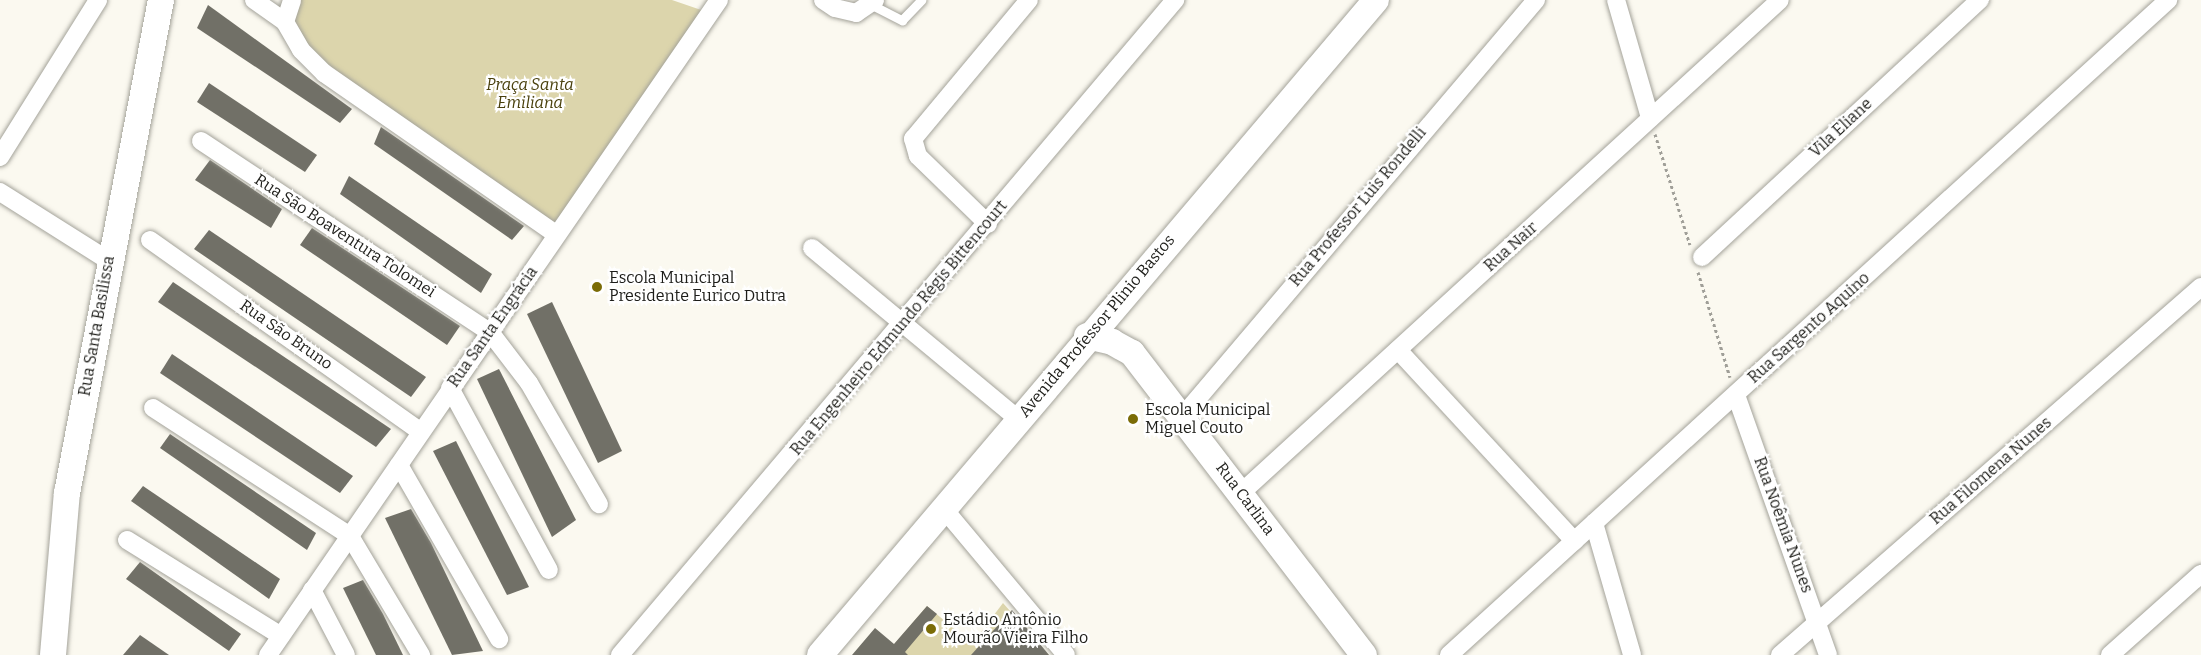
<!DOCTYPE html>
<meta charset="utf-8">
<style>
body{margin:0}
#map{position:relative;width:2201px;height:655px;overflow:hidden;background:#fbf9f0;font-family:Bitter,serif}
div>[style]{position:absolute}
.green>*{inset:0;background:#dcd5ac}
.building>*{inset:0;background:#717067}
.path>*{height:3px;margin-top:-1.5px;transform-origin:0;background:repeating-linear-gradient(90deg,#a09f98 0 3px,transparent 0 6px)}
.roads{filter:drop-shadow(0 0 2px #a4a39a) drop-shadow(0 0 2px #a4a39a)}
.lane>*{height:9px;margin:-4.5px;padding:0 4.5px;transform-origin:4.5px;border-radius:4.5px;background:#fff}
.street>*{height:18px;margin:-9px;padding:0 9px;transform-origin:9px;border-radius:9px;background:#fff}
.secondary>*{height:26px;margin:-13px;padding:0 13px;transform-origin:13px;border-radius:13px;background:#fff}
.dots>*{width:16px;height:16px;translate:-50% -50%;box-sizing:border-box;border:3px solid #fff;border-radius:50%}
span{translate:-50% -50%;white-space:nowrap;text-align:center;line-height:1.15;-webkit-text-stroke:4.5px #fff;paint-order:stroke}
.park-label{font-size:16px;color:#49400c;font-style:italic}
.street-label{font-size:16px;color:#1d1d19}
.poi-label{font-size:16px;color:#1d1d19}
.left{translate:0 -50%;text-align:left}
</style>
<div id="map">
<div class="green">
<div style="clip-path:polygon(298px 0,672px 0,707px 12px,553px 225px,310px 57px,291px 22px)"></div>
<div style="clip-path:polygon(1003px 603px,1049px 655px,885px 655px,927px 606px,972px 644px)"></div>
</div>
<div class="building">
<div style="clip-path:polygon(208px 5px,352px 109px,340px 123px,197px 28px)"></div>
<div style="clip-path:polygon(209px 83px,317px 155px,305px 172px,197px 102px)"></div>
<div style="clip-path:polygon(381px 127px,524px 226px,512px 240px,374px 144px)"></div>
<div style="clip-path:polygon(210px 160px,282px 209px,271px 228px,195px 180px)"></div>
<div style="clip-path:polygon(349px 176px,492px 274px,481px 293px,340px 194px)"></div>
<div style="clip-path:polygon(312px 228px,460px 326px,447px 345px,300px 245px)"></div>
<div style="clip-path:polygon(209px 230px,426px 377px,411px 397px,194px 249px)"></div>
<div style="clip-path:polygon(173px 282px,391px 429px,376px 447px,158px 302px)"></div>
<div style="clip-path:polygon(552px 302px,622px 451px,598px 463px,527px 314px)"></div>
<div style="clip-path:polygon(172px 354px,353px 476px,340px 493px,160px 373px)"></div>
<div style="clip-path:polygon(499px 369px,576px 520px,552px 537px,477px 379px)"></div>
<div style="clip-path:polygon(170px 434px,316px 533px,307px 550px,160px 448px)"></div>
<div style="clip-path:polygon(456px 441px,529px 587px,507px 595px,433px 451px)"></div>
<div style="clip-path:polygon(143px 486px,280px 579px,269px 599px,131px 501px)"></div>
<div style="clip-path:polygon(411px 509px,431px 543px,483px 651px,452px 655px,385px 518px)"></div>
<div style="clip-path:polygon(140px 562px,241px 634px,229px 651px,126px 579px)"></div>
<div style="clip-path:polygon(363px 580px,383px 614px,403px 655px,376px 655px,343px 588px)"></div>
<div style="clip-path:polygon(927px 606px,937px 614px,905px 652px,908px 655px,852px 655px,875px 628px,894px 644px)"></div>
<div style="clip-path:polygon(1012px 610px,1049px 655px,971px 655px)"></div>
<div style="clip-path:polygon(140px 635px,169px 655px,123px 655px)"></div>
</div>
<div class="path">
<div style="left:1655px;top:134px;width:116px;rotate:72.5deg"></div>
<div style="left:1698px;top:272px;width:110px;rotate:73.1deg"></div>
</div>
<div class="roads">
<div class="lane">
<div style="left:872px;top:5px;width:34px;rotate:27deg"></div>
<div style="left:902px;top:20px;width:28px;rotate:-46deg"></div>
</div>
<div class="street">
<div style="left:254px;top:0;width:38px;rotate:35deg"></div>
<div style="left:285px;top:22px;width:32px;rotate:60deg"></div>
<div style="left:301px;top:50px;width:33px;rotate:45deg"></div>
<div style="left:324px;top:73px;width:282px;rotate:34.8deg"></div>
<div style="left:823px;top:0;width:14px;rotate:34deg"></div>
<div style="left:835px;top:8px;width:22px;rotate:13deg"></div>
<div style="left:856px;top:13px;width:23px;rotate:-34deg"></div>
<div style="left:1616px;top:0;width:123px;rotate:73.9deg"></div>
<div style="left:285px;top:22px;width:23px;rotate:-72deg"></div>
<div style="left:201px;top:141px;width:346px;rotate:33.5deg"></div>
<div style="left:490px;top:332px;width:64px;rotate:52.6deg"></div>
<div style="left:529px;top:383px;width:140px;rotate:60deg"></div>
<div style="left:0;top:157px;width:185px;rotate:-58deg"></div>
<div style="left:0;top:192px;width:129px;rotate:32.3deg"></div>
<div style="left:988px;top:224px;width:98px;rotate:-135.8deg"></div>
<div style="left:918px;top:156px;width:18px;rotate:-106deg"></div>
<div style="left:913px;top:139px;width:181px;rotate:-50.2deg"></div>
<div style="left:150px;top:240px;width:332px;rotate:35.3deg"></div>
<div style="left:812px;top:248px;width:268px;rotate:39.7deg"></div>
<div style="left:1702px;top:257px;width:379px;rotate:-42.8deg"></div>
<div style="left:1398px;top:350px;width:260px;rotate:47.3deg"></div>
<div style="left:450px;top:388px;width:207px;rotate:61.5deg"></div>
<div style="left:1736px;top:395px;width:276px;rotate:70.5deg"></div>
<div style="left:153px;top:408px;width:235px;rotate:33deg"></div>
<div style="left:350px;top:536px;width:139px;rotate:59.2deg"></div>
<div style="left:1182px;top:417px;width:547px;rotate:-49.67deg"></div>
<div style="left:399px;top:465px;width:201px;rotate:60.1deg"></div>
<div style="left:1241px;top:493px;width:730px;rotate:-42.45deg"></div>
<div style="left:944px;top:509px;width:190px;rotate:50.1deg"></div>
<div style="left:1594px;top:523px;width:137px;rotate:73.9deg"></div>
<div style="left:127px;top:540px;width:181px;rotate:31.9deg"></div>
<div style="left:312px;top:590px;width:73px;rotate:62.4deg"></div>
<div style="left:268px;top:655px;width:795px;rotate:-55.45deg"></div>
<div style="left:620px;top:655px;width:859px;rotate:-49.72deg"></div>
<div style="left:1449px;top:655px;width:973px;rotate:-42.33deg"></div>
<div style="left:1780px;top:655px;width:559px;rotate:-41.16deg"></div>
<div style="left:2110px;top:655px;width:122px;rotate:-41.7deg"></div>
</div>
<div class="secondary">
<div style="left:1087px;top:336px;width:26px;rotate:13deg"></div>
<div style="left:1112px;top:342px;width:23px;rotate:29deg"></div>
<div style="left:1132px;top:353px;width:381px;rotate:52.5deg"></div>
<div style="left:53px;top:655px;width:163px;rotate:-85.1deg"></div>
<div style="left:67px;top:493px;width:502px;rotate:-79.21deg"></div>
<div style="left:820px;top:655px;width:859px;rotate:-49.67deg"></div>
</div>
</div>
<div class="dots">
<div style="left:597px;top:287px;background:#7b6c07"></div>
<div style="left:1133px;top:419px;background:#7b6c07"></div>
<div style="left:931px;top:629px;background:#7b6c07"></div>
</div>
<div class="park-label">
<span style="left:530px;top:94px">Praça Santa<br>Emiliana</span>
</div>
<div class="street-label">
<span style="left:1841px;top:128px;rotate:-43deg">Vila Eliane</span>
<span style="left:1358px;top:207px;rotate:-50deg">Rua Professor Luis Rondelli</span>
<span style="left:345px;top:236px;rotate:33deg">Rua São Boaventura Tolomei</span>
<span style="left:1511px;top:247px;rotate:-42deg">Rua Nair</span>
<span style="left:97px;top:326px;rotate:-80deg">Rua Santa Basilissa</span>
<span style="left:1097px;top:326px;rotate:-50deg">Avenida Professor Plinio Bastos</span>
<span style="left:493px;top:327px;rotate:-55deg">Rua Santa Engrácia</span>
<span style="left:899px;top:328px;rotate:-50deg">Rua Engenheiro Edmundo Régis Bittencourt</span>
<span style="left:1809px;top:328px;rotate:-42deg">Rua Sargento Aquino</span>
<span style="left:286px;top:335px;rotate:35deg">Rua São Bruno</span>
<span style="left:1991px;top:471px;rotate:-41deg">Rua Filomena Nunes</span>
<span style="left:1245px;top:499px;rotate:53deg">Rua Carlina</span>
<span style="left:1783px;top:525px;rotate:70deg">Rua Noêmia Nunes</span>
</div>
<div class="poi-label">
<span class="left" style="left:609px;top:287px">Escola Municipal<br>Presidente Eurico Dutra</span>
<span class="left" style="left:1145px;top:419px">Escola Municipal<br>Miguel Couto</span>
<span class="left" style="left:943px;top:629px">Estádio Antônio<br>Mourão Vieira Filho</span>
</div>
</div>
